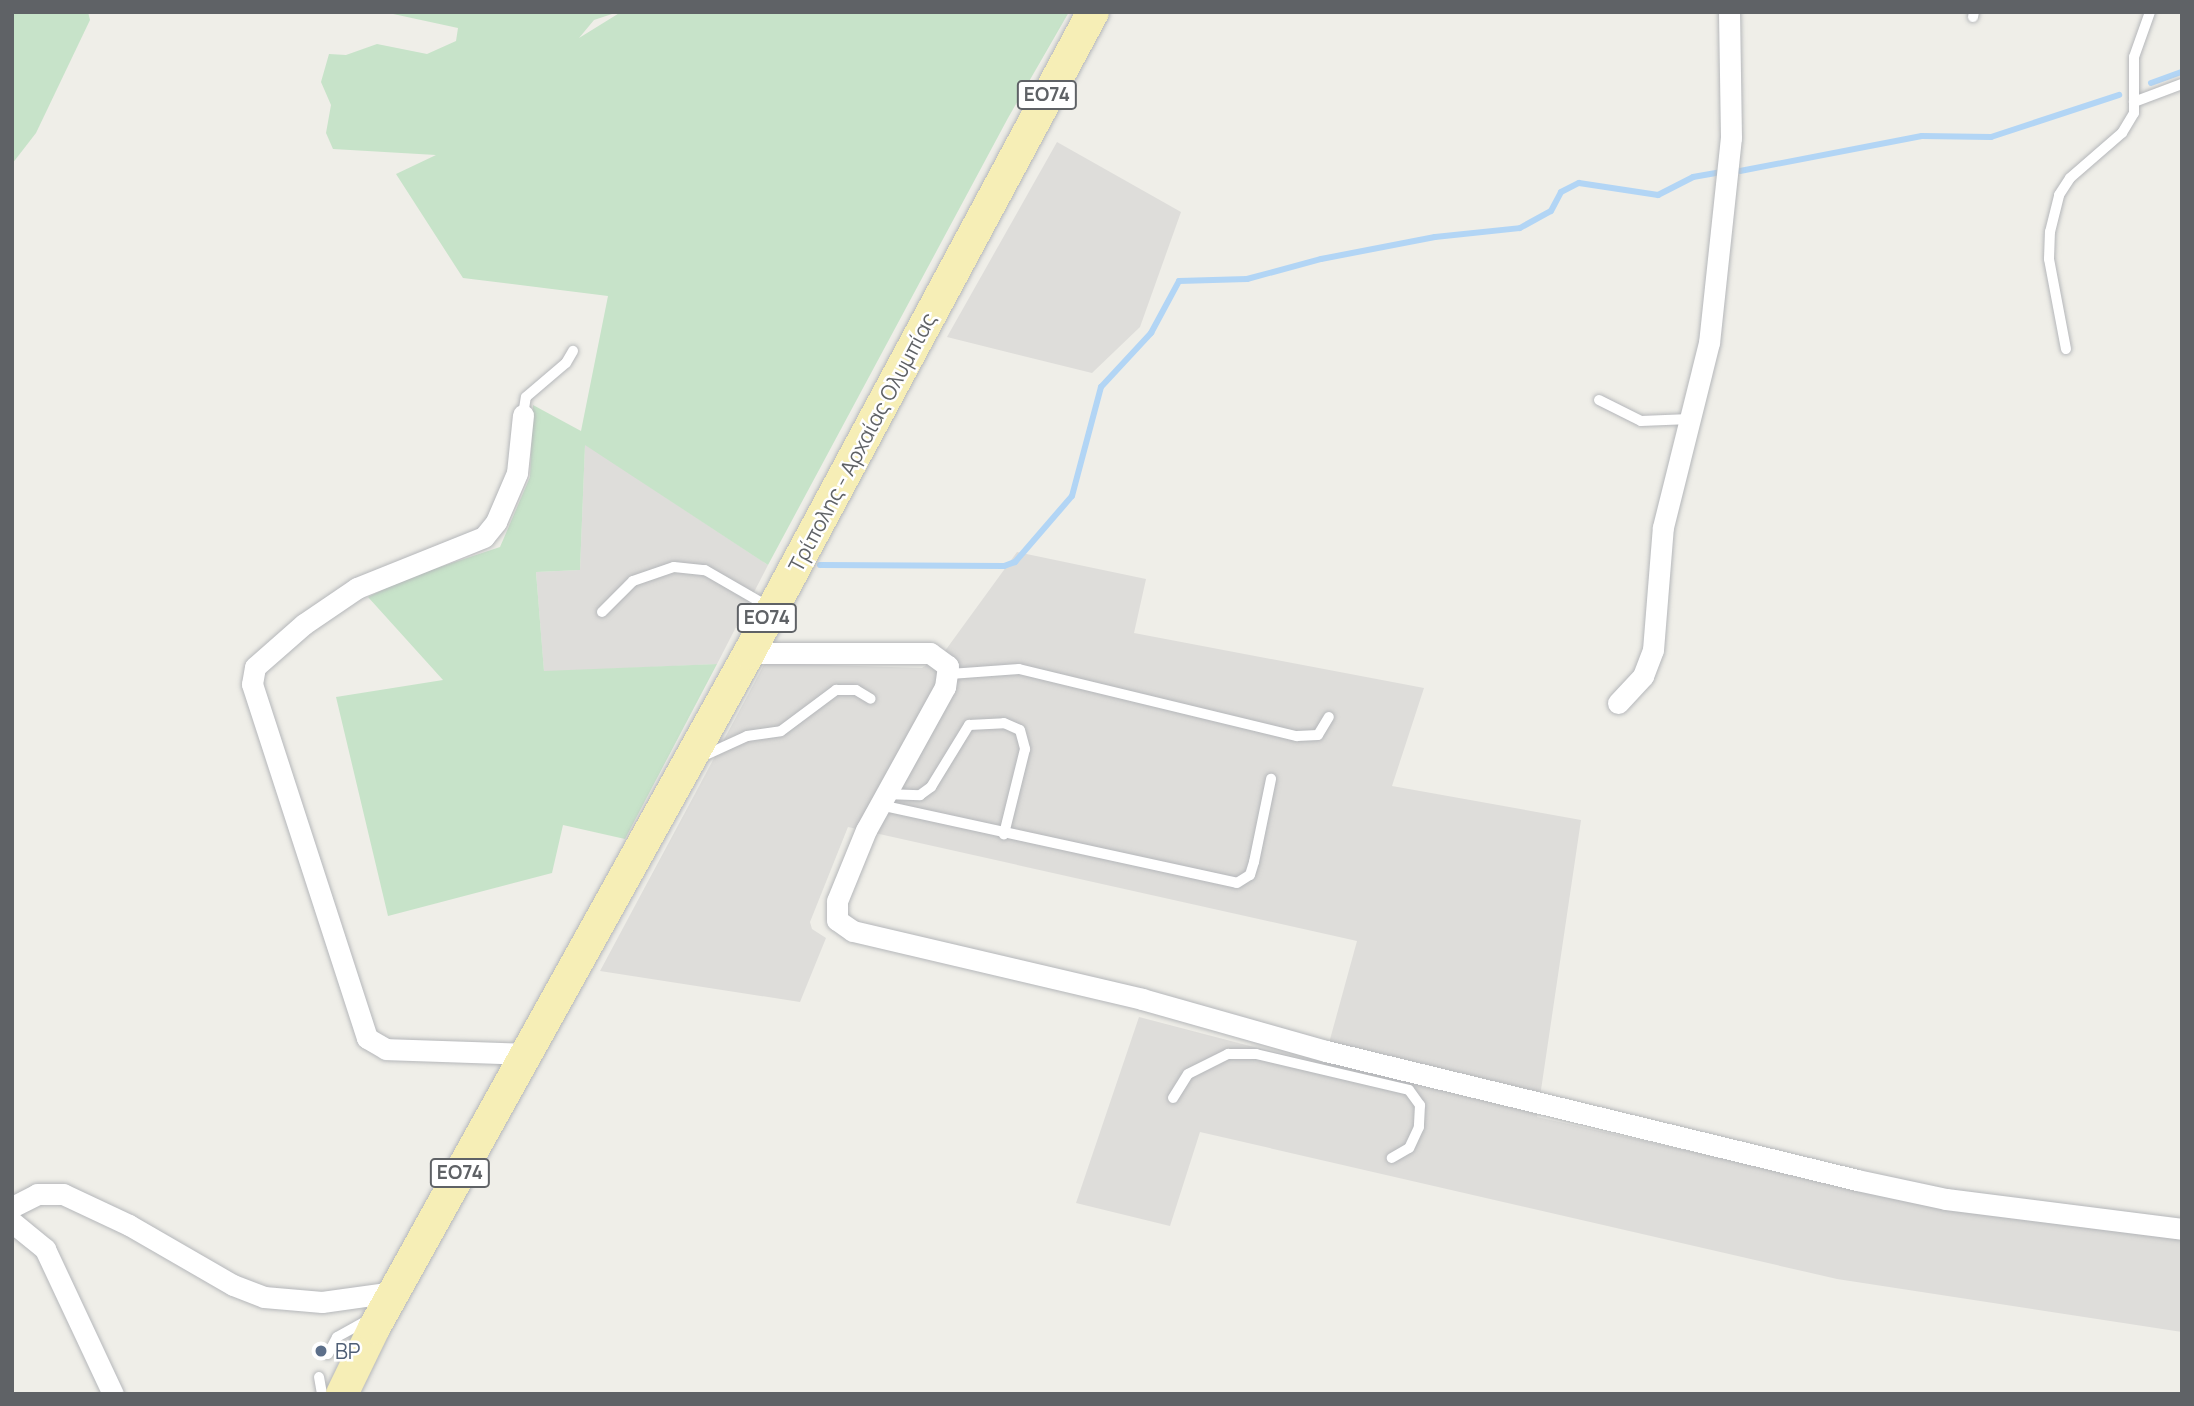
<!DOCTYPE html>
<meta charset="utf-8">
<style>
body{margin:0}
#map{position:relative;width:2194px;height:1406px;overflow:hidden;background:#efeee8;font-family:Manrope,sans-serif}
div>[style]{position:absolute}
.industrial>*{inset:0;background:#deddda}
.green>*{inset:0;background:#c7e3c9}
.stream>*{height:6px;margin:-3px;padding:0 3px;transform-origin:3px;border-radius:3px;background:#b2d5f5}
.roads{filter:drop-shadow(0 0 2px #b5b7ba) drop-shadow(0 0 2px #b5b7ba)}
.service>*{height:10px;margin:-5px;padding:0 5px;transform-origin:5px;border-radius:5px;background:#fff}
.minor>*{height:21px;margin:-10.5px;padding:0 10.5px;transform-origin:10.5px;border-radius:10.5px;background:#fff}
.primary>*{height:32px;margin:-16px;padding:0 16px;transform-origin:16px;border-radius:16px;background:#f6eeb6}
.dots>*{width:19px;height:19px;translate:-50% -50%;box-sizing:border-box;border:4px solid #fff;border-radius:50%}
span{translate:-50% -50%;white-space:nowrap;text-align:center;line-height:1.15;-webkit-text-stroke:5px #fff;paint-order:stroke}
.shield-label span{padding:2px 5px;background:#fff;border:2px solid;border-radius:5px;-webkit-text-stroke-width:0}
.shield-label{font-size:19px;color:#5f6266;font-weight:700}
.street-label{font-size:21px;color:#5f6266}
.service-label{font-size:21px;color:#4e5e75}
.left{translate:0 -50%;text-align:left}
.frame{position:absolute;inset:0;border:14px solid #5f6266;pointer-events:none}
</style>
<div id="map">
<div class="industrial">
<div style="clip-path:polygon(1057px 142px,1181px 212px,1140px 327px,1092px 373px,947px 337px)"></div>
<div style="clip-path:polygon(585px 444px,768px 565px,717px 664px,544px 672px,536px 572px,580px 570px)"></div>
<div style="clip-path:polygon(1017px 552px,1146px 579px,1134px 633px,1424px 688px,1392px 786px,1581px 820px,1537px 1117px,1944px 1208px,2182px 1239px,2182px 1332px,1837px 1279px,1200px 1132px,1170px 1226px,1076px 1203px,1139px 1017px,1323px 1065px,1357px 941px,848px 827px,810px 922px,812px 929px,826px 938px,800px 1002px,600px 971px,765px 663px,922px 668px,942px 655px)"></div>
</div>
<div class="green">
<div style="clip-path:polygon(12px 12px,88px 12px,90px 20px,36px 133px,12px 164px)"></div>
<div style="clip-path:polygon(384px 12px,618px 12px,594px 20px,579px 38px,621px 12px,1069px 12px,1008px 118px,768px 565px,585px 445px,580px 570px,536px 572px,544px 671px,717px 664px,625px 839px,563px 825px,552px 873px,388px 916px,336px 697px,443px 680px,368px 597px,407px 578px,500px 547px,530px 477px,533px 405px,581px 431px,608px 296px,463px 278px,396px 174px,436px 155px,333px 149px,326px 133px,331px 105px,321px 82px,329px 54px,346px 55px,377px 44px,427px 54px,456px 41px,458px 28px)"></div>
</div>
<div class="stream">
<div style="left:2151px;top:83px;width:33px;rotate:-20deg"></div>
<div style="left:1740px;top:171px;width:185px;rotate:-10.9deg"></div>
<div style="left:1922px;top:136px;width:69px;rotate:0.8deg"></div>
<div style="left:1991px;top:137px;width:135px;rotate:-18.2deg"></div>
<div style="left:820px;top:565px;width:184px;rotate:0.3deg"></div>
<div style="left:1004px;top:566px;width:12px;rotate:-20deg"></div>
<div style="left:1015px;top:562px;width:87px;rotate:-49.2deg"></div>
<div style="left:1072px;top:496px;width:113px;rotate:-75.1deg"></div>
<div style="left:1101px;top:387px;width:74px;rotate:-47.2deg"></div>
<div style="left:1151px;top:333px;width:59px;rotate:-61.7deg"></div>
<div style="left:1179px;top:281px;width:68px;rotate:-1.7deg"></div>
<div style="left:1247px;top:279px;width:77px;rotate:-15.1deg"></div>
<div style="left:1321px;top:259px;width:116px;rotate:-10.9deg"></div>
<div style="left:1435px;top:237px;width:85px;rotate:-6deg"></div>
<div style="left:1520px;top:228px;width:35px;rotate:-29deg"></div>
<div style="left:1551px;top:211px;width:21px;rotate:-62deg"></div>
<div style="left:1561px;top:192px;width:20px;rotate:-27deg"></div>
<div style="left:1579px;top:183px;width:80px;rotate:8.6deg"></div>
<div style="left:1658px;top:195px;width:39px;rotate:-27deg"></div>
<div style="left:1693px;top:177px;width:29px;rotate:-10deg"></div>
</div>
<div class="roads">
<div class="service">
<div style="left:1973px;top:17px;width:5px;rotate:-79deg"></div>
<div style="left:2134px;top:102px;width:51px;rotate:-20.6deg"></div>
<div style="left:2066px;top:349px;width:92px;rotate:-100.7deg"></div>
<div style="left:2049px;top:259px;width:27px;rotate:-88deg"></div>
<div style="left:2050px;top:232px;width:38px;rotate:-76deg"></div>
<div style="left:2059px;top:195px;width:20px;rotate:-57deg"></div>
<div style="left:2070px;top:178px;width:69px;rotate:-40.9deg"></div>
<div style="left:2122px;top:133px;width:23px;rotate:-59deg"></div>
<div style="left:2134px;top:113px;width:56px;rotate:-90deg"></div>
<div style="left:2134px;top:57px;width:48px;rotate:-70.4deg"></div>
<div style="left:1599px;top:400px;width:47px;rotate:26.6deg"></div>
<div style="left:1641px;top:421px;width:49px;rotate:-2.3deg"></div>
<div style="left:523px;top:415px;width:18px;rotate:-81deg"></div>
<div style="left:526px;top:397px;width:52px;rotate:-40.4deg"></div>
<div style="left:566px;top:363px;width:14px;rotate:-60deg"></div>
<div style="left:602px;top:612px;width:44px;rotate:-45deg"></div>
<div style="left:633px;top:581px;width:43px;rotate:-18.9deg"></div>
<div style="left:674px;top:567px;width:31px;rotate:6deg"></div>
<div style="left:705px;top:570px;width:74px;rotate:30deg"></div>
<div style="left:950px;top:674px;width:69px;rotate:-4.1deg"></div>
<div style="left:1019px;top:669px;width:286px;rotate:13.6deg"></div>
<div style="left:1297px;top:736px;width:21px;rotate:-3deg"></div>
<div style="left:1318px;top:735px;width:21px;rotate:-59deg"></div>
<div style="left:699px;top:758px;width:53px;rotate:-24.6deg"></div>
<div style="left:747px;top:736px;width:34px;rotate:-8deg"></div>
<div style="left:781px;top:731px;width:69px;rotate:-36.7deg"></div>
<div style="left:836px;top:690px;width:20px"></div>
<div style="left:856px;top:690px;width:17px;rotate:31deg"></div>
<div style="left:885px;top:794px;width:35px;rotate:2deg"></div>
<div style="left:920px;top:795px;width:14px;rotate:-36deg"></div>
<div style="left:931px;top:787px;width:73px;rotate:-58.5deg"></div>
<div style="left:969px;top:725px;width:35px;rotate:-3deg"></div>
<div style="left:1004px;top:723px;width:17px;rotate:24deg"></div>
<div style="left:1020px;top:730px;width:20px;rotate:75deg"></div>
<div style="left:1025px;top:749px;width:88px;rotate:103.9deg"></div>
<div style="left:880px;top:805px;width:365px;rotate:12.3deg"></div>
<div style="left:1237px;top:883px;width:15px;rotate:-32deg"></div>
<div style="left:1250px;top:875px;width:14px;rotate:-73deg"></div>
<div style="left:1254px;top:862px;width:85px;rotate:-78.4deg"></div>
<div style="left:1173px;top:1098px;width:28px;rotate:-58deg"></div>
<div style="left:1188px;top:1074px;width:45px;rotate:-26.6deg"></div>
<div style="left:1228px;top:1054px;width:28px"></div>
<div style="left:1256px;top:1054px;width:157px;rotate:13.2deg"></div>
<div style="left:1409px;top:1090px;width:19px;rotate:54deg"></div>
<div style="left:1420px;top:1105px;width:22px;rotate:93deg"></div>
<div style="left:1419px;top:1127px;width:23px;rotate:115deg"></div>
<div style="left:1409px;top:1148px;width:20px;rotate:150deg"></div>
<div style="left:328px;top:1354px;width:19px;rotate:-62deg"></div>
<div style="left:337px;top:1337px;width:35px;rotate:-29deg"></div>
<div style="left:319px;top:1377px;width:17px;rotate:80deg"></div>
</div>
<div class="minor">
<div style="left:523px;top:415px;width:58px;rotate:95.9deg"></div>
<div style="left:517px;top:473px;width:53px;rotate:113.2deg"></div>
<div style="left:496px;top:522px;width:19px;rotate:129deg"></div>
<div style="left:484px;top:537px;width:137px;rotate:158.1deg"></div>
<div style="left:357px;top:588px;width:64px;rotate:145.8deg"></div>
<div style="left:304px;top:624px;width:65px;rotate:138.7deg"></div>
<div style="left:255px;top:667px;width:17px;rotate:100deg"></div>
<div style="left:252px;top:684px;width:372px;rotate:72deg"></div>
<div style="left:367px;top:1038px;width:22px;rotate:30deg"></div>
<div style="left:386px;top:1049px;width:141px;rotate:2deg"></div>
<div style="left:749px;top:653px;width:181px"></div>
<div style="left:930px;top:653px;width:22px;rotate:36deg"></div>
<div style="left:948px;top:666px;width:21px;rotate:98deg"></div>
<div style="left:945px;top:687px;width:163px;rotate:118.9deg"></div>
<div style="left:866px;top:830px;width:77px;rotate:112.2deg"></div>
<div style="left:837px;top:901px;width:19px;rotate:90deg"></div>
<div style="left:837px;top:920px;width:19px;rotate:35deg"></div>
<div style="left:853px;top:931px;width:297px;rotate:13.2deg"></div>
<div style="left:1142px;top:999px;width:191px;rotate:15.8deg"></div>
<div style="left:1326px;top:1051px;width:546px;rotate:13.65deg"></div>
<div style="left:1857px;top:1180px;width:91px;rotate:12.1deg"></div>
<div style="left:1946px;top:1199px;width:238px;rotate:7.2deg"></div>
<div style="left:1618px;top:703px;width:37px;rotate:-47deg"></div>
<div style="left:1643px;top:676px;width:28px;rotate:-69deg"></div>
<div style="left:1653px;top:650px;width:123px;rotate:-85.4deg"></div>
<div style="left:1663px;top:527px;width:190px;rotate:-76deg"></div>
<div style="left:1709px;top:343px;width:206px;rotate:-83.9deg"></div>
<div style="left:1731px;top:138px;width:126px;rotate:-90.9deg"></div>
<div style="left:12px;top:1207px;width:28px;rotate:-27deg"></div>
<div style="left:37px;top:1194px;width:26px"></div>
<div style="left:63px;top:1194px;width:73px;rotate:25.2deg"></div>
<div style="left:129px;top:1225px;width:120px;rotate:30deg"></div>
<div style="left:233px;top:1285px;width:33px;rotate:21deg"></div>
<div style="left:264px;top:1297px;width:58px;rotate:4.9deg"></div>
<div style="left:322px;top:1302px;width:73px;rotate:-7.9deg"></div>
<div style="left:12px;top:1222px;width:43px;rotate:39.3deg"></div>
<div style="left:45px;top:1249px;width:160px;rotate:64.9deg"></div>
</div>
<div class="primary">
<div style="left:342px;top:1394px;width:73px;rotate:-64.1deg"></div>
<div style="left:374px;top:1328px;width:772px;rotate:-60.95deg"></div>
<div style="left:749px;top:653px;width:727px;rotate:-61.78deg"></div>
</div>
</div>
<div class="dots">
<div style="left:321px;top:1351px;background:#5c6f8a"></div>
</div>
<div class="shield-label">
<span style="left:1047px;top:95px">ΕΟ74</span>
<span style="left:767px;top:618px">ΕΟ74</span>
<span style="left:460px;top:1173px">ΕΟ74</span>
</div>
<div class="street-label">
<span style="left:862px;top:442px;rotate:-62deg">Τρίπολης - Αρχαίας Ολυμπίας</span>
</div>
<div class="service-label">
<span class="left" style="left:335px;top:1351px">BP</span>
</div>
<div class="frame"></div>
</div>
